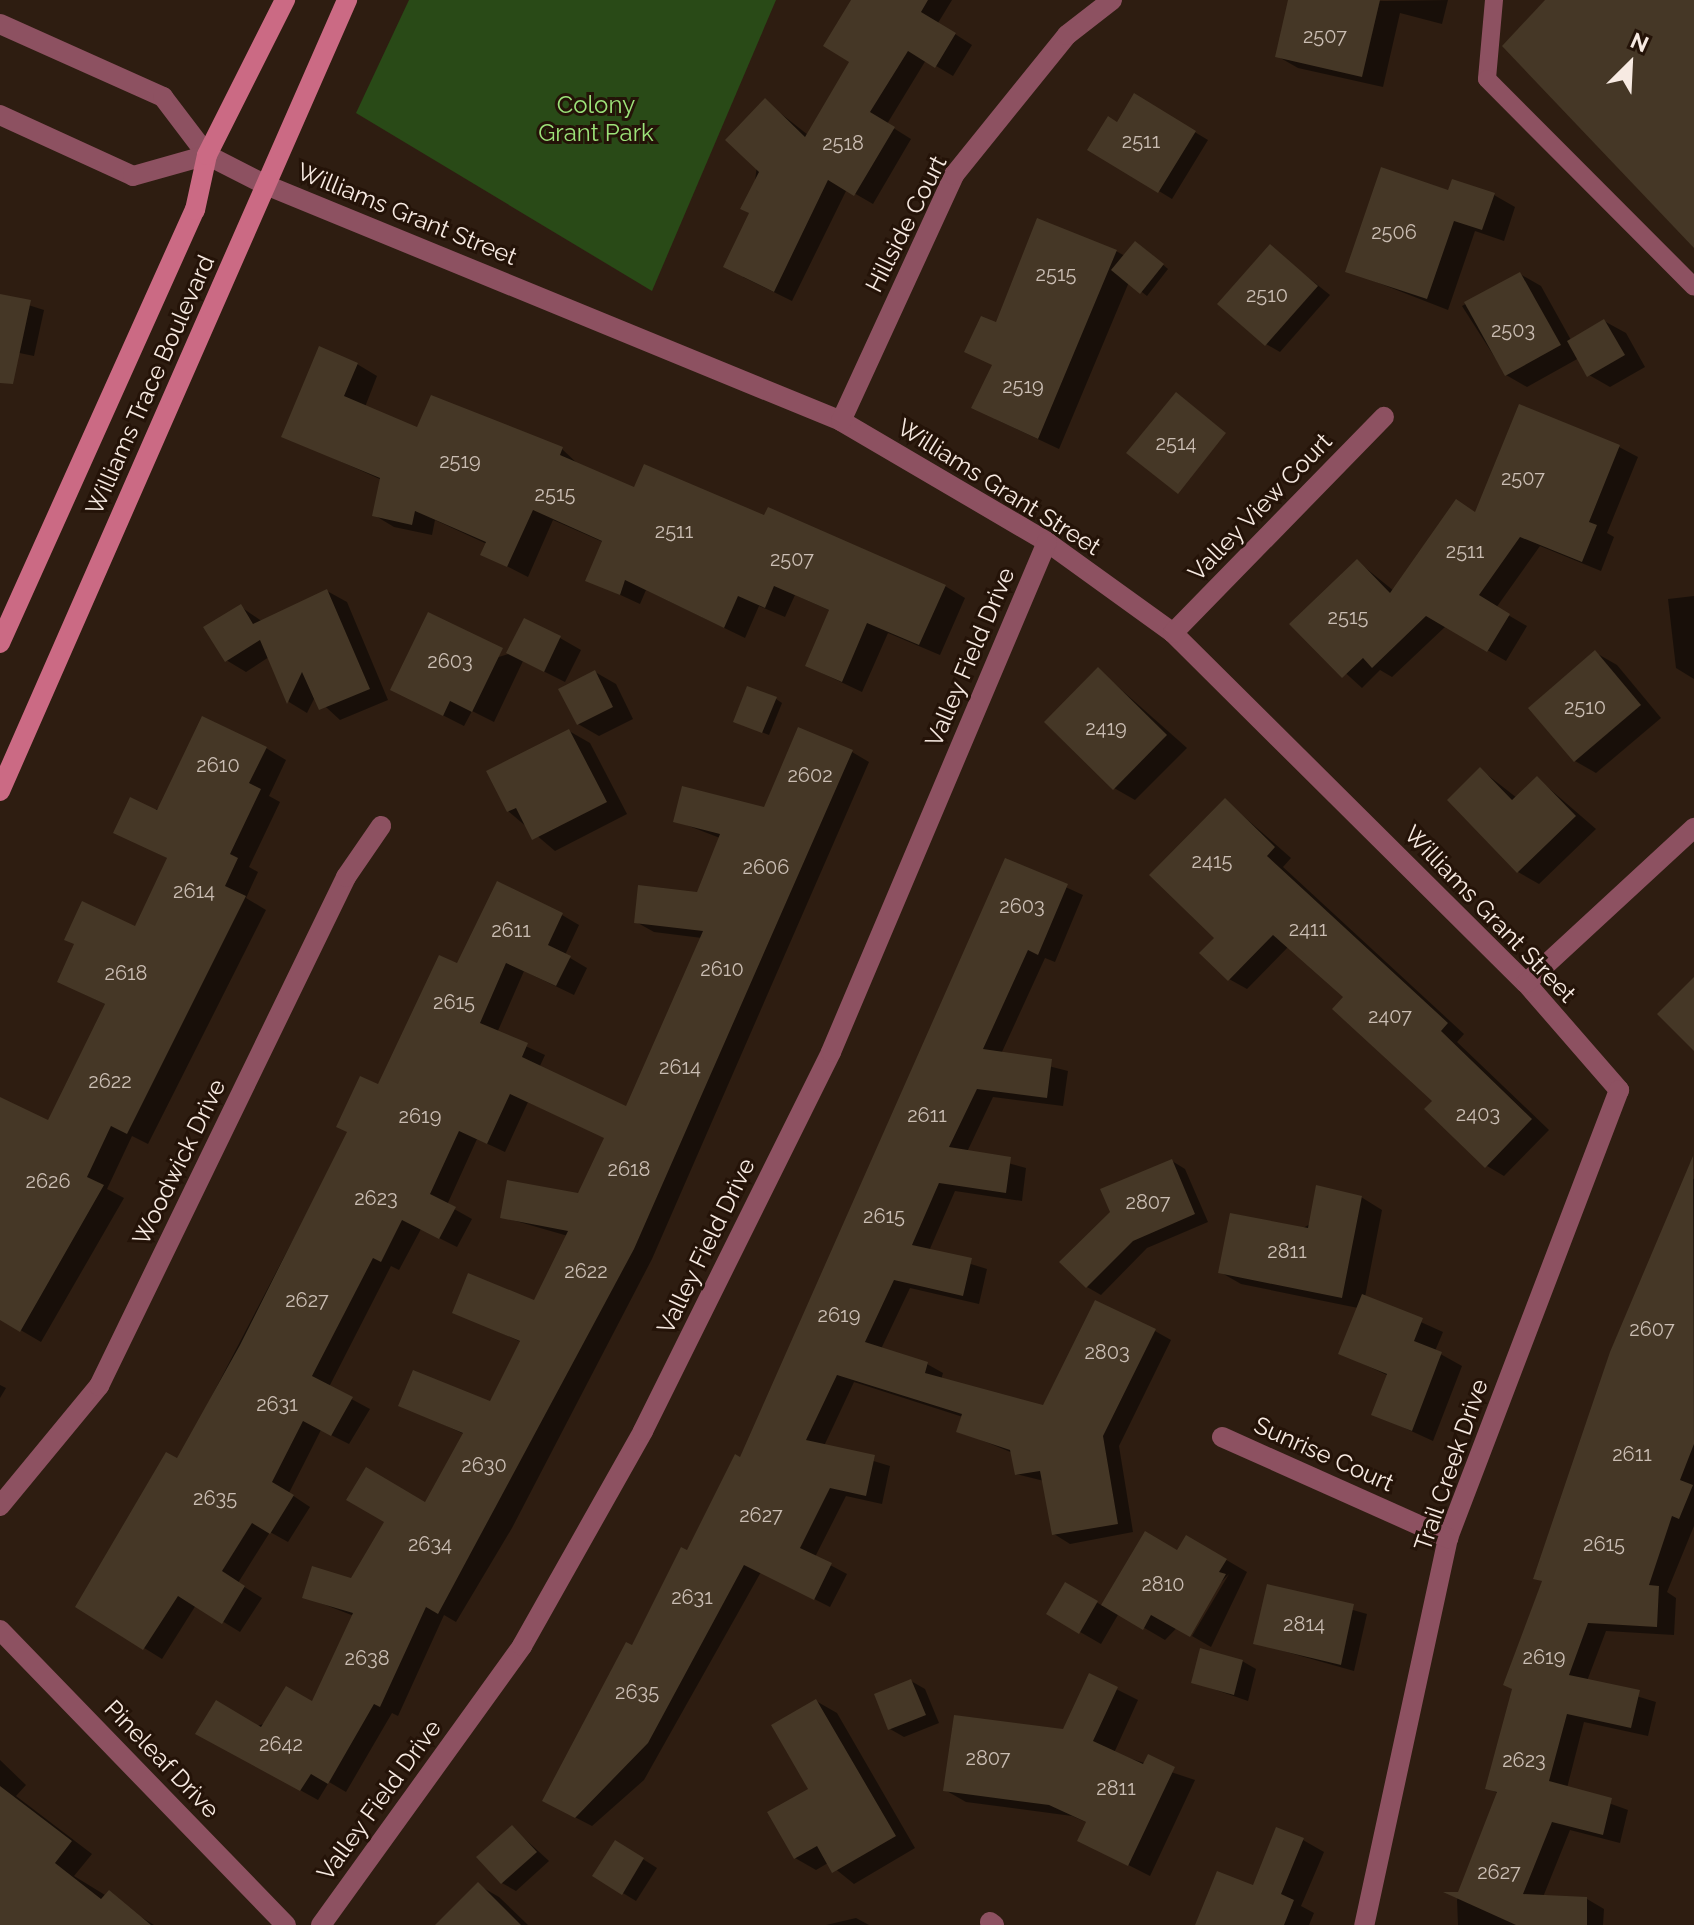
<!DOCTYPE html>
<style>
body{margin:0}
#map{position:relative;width:1694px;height:1925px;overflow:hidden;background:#2e1d11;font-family:Raleway,sans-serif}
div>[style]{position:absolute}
.green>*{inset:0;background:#294a17}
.shadow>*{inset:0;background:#0007}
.building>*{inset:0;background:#453726}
.service>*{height:18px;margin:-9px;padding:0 9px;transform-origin:9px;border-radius:9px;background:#8d5161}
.minor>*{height:20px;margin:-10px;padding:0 10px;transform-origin:10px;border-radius:10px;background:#8d5161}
.secondary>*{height:20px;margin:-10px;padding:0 10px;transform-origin:10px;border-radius:10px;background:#cb6a84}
span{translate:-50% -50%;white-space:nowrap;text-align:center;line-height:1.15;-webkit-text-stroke:6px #241308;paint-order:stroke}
.number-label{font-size:20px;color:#cabdb3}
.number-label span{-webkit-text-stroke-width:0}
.park-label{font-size:24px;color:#9ce279}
.street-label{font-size:24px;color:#f7eae2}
.north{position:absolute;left:1590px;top:24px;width:80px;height:80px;-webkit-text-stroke:6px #241308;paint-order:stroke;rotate:24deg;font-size:22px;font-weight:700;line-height:32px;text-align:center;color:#f7eae2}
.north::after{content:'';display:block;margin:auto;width:28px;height:36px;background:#f7eae2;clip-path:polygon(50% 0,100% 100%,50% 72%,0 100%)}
</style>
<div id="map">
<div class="green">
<div style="clip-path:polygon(409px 0,776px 0,652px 291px,356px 113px)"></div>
</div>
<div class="shadow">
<div style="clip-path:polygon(853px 0,952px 0,938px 23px,972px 45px,953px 76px,926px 60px,887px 124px,911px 139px,873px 204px,847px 189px,792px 301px,743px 277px,765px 101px,808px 135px,852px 62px)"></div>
<div style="clip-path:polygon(1290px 0,1386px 1px,1448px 0,1442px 24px,1400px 13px,1383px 87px,1298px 68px,1277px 56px)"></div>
<div style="clip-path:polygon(1138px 98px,1208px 140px,1172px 199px,1090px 149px,1114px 132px)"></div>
<div style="clip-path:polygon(1450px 192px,1494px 195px,1515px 207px,1504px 241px,1475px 231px,1448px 310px,1348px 271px)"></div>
<div style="clip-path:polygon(1142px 247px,1168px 269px,1147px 296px,1129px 282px,1059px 449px,995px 419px,997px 325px,1116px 251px,1125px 256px)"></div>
<div style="clip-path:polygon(1270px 247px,1330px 295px,1280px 352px,1266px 344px)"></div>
<div style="clip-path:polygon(1520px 274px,1541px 286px,1571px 340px,1604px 321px,1626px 333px,1645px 367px,1610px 387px,1589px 375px,1579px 358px,1527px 387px,1506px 375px,1462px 306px)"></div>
<div style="clip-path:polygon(0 296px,44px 310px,34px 356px,0 349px)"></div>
<div style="clip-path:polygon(357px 364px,377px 376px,365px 407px,418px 430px,562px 449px,580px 466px,635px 490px,765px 518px,945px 586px,965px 598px,940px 655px,888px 633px,862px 692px,807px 666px,831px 611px,795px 595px,785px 617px,759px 606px,745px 638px,646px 590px,640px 604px,588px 580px,603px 542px,553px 520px,528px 577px,483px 554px,487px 544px,435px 520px,432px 535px,394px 527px,374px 515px,382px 480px,284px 436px)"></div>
<div style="clip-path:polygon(1619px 447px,1638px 457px,1607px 533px,1614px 537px,1601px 571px,1540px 546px,1496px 608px,1527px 626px,1506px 661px,1446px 626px,1392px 677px,1380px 670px,1362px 688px,1292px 624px,1357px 561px,1394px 591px,1477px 513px)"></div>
<div style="clip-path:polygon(327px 591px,347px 602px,388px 700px,340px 720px,315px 697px,307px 713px,289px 702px,269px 657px,246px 672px,226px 660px,241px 607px,263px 622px)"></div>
<div style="clip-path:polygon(1694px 596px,1694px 679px,1676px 668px,1668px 599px)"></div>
<div style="clip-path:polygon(560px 638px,581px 650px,565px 682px,523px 661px,494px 722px,472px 711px,464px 726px,393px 690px)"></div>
<div style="clip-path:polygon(1596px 653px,1617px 665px,1661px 718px,1596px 773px,1575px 761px)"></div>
<div style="clip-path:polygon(1099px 670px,1187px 748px,1135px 800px,1114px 788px)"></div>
<div style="clip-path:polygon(595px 672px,616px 684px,633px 719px,599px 736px,578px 724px)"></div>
<div style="clip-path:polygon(776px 699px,782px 703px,769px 735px,741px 724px)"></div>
<div style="clip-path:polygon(569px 731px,590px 743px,627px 814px,555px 851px,508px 811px)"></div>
<div style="clip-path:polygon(266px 748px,286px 760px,269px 796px,280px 802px,249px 867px,258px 872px,246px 898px,266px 910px,148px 1144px,132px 1136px,107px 1189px,124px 1198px,41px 1342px,0 1318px,0 1099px,49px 1123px,107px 1005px,80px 992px,136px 929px,169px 859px,116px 832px)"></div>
<div style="clip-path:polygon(852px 752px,869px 762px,652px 1259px,512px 1528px,456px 1622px,444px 1615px,398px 1716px,392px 1713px,346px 1792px,329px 1782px,318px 1800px,215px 1743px,313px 1704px,354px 1616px,305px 1597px,352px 1580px,426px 1504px,464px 1434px,401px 1405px,491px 1404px,521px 1342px,455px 1312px,535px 1303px,568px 1236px,502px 1217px,580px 1195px,606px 1138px,528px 1102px,505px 1152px,477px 1139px,447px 1205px,472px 1219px,457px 1247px,421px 1229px,399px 1270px,391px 1266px,329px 1387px,370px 1409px,349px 1444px,321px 1430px,289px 1493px,310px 1507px,288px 1542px,270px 1532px,238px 1583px,262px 1598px,240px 1632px,196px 1605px,162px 1659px,78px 1607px,178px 1461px,349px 1132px,458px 965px,562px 915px,579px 925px,565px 955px,587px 968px,574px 995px,524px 971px,497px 1033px,545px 1055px,539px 1068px,627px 1109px,702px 938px,654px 932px,636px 922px,698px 894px,720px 838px,676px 821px,766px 809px)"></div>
<div style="clip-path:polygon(1480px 769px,1517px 798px,1537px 778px,1596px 829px,1539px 884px,1518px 872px)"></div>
<div style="clip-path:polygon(1225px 800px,1291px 858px,1283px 867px,1464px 1034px,1457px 1042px,1549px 1130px,1504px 1176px,1487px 1166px,1346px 997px,1289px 946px,1247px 989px,1229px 979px,1217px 938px)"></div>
<div style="clip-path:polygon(1006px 860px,1083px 895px,1055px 962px,1045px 958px,1001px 1054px,1068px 1071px,1063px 1106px,993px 1097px,967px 1152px,1026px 1168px,1022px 1201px,955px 1191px,929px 1251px,987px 1269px,979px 1304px,910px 1288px,881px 1349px,927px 1364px,943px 1373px,941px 1380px,1044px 1407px,1155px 1331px,1171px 1340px,1119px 1446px,1133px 1532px,1070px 1544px,1054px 1534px,1044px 1481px,1016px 1474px,1013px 1453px,959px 1431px,963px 1417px,854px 1382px,824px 1446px,890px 1466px,882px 1504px,846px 1496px,815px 1557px,847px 1574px,830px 1607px,761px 1572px,644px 1780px,592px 1826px,561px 1810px,633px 1648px,741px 1460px)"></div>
<div style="clip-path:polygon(1172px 1161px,1185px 1169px,1208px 1222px,1147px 1248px,1101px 1295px,1087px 1287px)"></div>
<div style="clip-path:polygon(1687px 1176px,1694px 1179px,1694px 1526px,1667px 1592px,1676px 1598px,1674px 1635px,1606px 1631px,1587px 1681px,1656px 1702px,1648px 1736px,1584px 1722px,1567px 1788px,1628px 1810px,1620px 1843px,1570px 1830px,1543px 1897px,1587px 1899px,1604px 1909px,1603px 1925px,1458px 1925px,1457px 1900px,1499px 1794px,1488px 1788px,1544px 1582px,1536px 1578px)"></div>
<div style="clip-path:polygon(1361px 1197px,1382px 1210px,1365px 1297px,1443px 1332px,1435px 1351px,1462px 1366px,1433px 1441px,1374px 1414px,1389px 1376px,1340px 1353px,1358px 1308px,1241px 1284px,1220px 1272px)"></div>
<div style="clip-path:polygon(0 1385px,6px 1388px,0 1398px)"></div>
<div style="clip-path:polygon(1145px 1533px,1178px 1552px,1187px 1537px,1247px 1572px,1211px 1647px,1192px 1636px,1229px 1574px,1165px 1640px,1119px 1613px,1101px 1644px,1049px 1614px,1066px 1585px,1103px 1606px)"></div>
<div style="clip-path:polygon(1268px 1586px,1367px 1614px,1354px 1671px,1255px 1643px)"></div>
<div style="clip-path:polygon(1242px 1661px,1256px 1669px,1248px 1701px,1193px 1682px)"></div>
<div style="clip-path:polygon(1090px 1676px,1138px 1700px,1114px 1753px,1195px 1780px,1150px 1876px,1079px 1840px,1088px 1823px,1072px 1816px,966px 1802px,945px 1790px,1064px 1732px)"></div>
<div style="clip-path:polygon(911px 1681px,925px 1689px,939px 1723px,904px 1737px,890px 1729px)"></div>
<div style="clip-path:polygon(816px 1701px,837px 1713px,915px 1848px,854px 1884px,828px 1863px,816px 1870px,795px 1858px,811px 1790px)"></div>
<div style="clip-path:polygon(0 1760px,26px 1785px,16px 1796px,92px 1854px,74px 1876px,154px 1925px,0 1925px)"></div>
<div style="clip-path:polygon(512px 1827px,549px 1861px,516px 1891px,502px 1883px)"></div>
<div style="clip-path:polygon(1303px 1840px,1324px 1852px,1301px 1906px,1314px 1913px,1309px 1925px,1197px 1925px,1254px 1887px)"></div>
<div style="clip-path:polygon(616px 1842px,657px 1868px,636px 1901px,595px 1876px)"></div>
<div style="clip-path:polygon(478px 1885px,499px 1897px,528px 1925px,438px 1925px)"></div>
<div style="clip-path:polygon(856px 1918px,869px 1925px,826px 1925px)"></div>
</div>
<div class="building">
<div style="clip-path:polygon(851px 0,928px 0,921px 12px,956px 33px,935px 68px,908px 51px,870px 112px,895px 127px,854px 196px,828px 180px,774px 292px,723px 267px,749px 213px,740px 209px,759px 172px,725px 140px,765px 98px,805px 137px,849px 62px,823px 46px)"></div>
<div style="clip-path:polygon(1288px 0,1380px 0,1362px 77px,1275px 57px)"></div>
<div style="clip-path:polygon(1545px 0,1694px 0,1694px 248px,1502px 46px)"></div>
<div style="clip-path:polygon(1134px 93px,1196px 131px,1158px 193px,1087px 150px,1108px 116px,1117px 122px)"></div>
<div style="clip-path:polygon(1381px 167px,1448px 190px,1452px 179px,1495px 193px,1482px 230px,1454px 221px,1427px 299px,1345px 272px)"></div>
<div style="clip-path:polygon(1037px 218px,1117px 250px,1038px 439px,971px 408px,992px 365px,964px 352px,981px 316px,996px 322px)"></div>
<div style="clip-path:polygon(1135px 241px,1164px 264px,1140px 294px,1111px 270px)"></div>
<div style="clip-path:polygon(1270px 244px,1318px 286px,1265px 346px,1217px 304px)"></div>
<div style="clip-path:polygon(1520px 272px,1561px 345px,1505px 376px,1464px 302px)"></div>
<div style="clip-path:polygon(0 294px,31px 300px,13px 384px,0 383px)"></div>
<div style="clip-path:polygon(1604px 319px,1625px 355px,1587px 377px,1567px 341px)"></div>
<div style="clip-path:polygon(319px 346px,358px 363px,344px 396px,417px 427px,431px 395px,563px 447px,560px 455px,634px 487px,644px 464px,764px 515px,768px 507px,946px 585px,919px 645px,867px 623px,842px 682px,805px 666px,829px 610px,774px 586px,765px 608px,738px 596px,724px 628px,625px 580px,620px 595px,585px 581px,602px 541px,533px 510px,507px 567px,480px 555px,486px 542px,415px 511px,412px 525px,372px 516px,380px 478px,281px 437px)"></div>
<div style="clip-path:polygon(1176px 392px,1226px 433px,1178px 494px,1126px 453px)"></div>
<div style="clip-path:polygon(1519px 404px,1620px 445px,1589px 522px,1597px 525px,1582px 562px,1520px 537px,1479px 595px,1510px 614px,1487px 652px,1426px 616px,1372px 668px,1363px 658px,1342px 678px,1289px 624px,1357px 559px,1390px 593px,1456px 499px,1475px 512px)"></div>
<div style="clip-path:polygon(327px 589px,370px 689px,319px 710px,302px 672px,287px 704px,260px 640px,225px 662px,203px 627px,241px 604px,253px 624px)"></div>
<div style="clip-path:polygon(428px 612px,503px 648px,472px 712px,450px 701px,443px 716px,390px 690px)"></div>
<div style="clip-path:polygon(524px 618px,561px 636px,544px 672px,506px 653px)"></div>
<div style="clip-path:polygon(1595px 650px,1641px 705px,1574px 762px,1528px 708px)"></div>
<div style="clip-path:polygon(1098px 667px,1167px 735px,1113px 790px,1044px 722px)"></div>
<div style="clip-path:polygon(595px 670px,613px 707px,577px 725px,558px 689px)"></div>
<div style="clip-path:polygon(747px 686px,777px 697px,762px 733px,733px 722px)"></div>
<div style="clip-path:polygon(202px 716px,267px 747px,249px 783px,261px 789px,230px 854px,238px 858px,225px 886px,246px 896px,127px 1134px,111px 1126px,87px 1177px,104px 1185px,20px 1332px,0 1320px,0 1097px,48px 1120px,105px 1004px,57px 982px,74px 944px,64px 940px,82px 901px,135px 926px,167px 858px,113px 833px,130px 797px,157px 810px)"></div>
<div style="clip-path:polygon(798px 727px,853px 750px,634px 1249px,438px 1614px,426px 1607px,380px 1707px,374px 1704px,328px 1784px,311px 1774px,300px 1791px,195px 1734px,216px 1700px,261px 1727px,286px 1686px,312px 1701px,353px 1613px,302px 1598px,312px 1566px,351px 1578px,384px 1522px,346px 1500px,366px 1467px,425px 1502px,463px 1433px,398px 1406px,413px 1370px,490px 1401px,520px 1341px,452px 1313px,468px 1273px,534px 1300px,568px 1231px,500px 1218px,507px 1180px,578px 1193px,604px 1138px,510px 1094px,487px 1144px,459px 1131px,430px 1194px,456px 1207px,439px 1239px,402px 1220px,381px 1262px,373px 1258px,312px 1376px,353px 1397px,331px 1436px,303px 1421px,272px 1482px,294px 1495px,270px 1534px,252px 1523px,222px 1571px,245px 1586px,222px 1624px,178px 1596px,143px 1650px,75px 1607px,166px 1452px,177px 1458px,240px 1345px,347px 1132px,336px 1127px,360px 1076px,378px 1084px,439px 955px,457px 963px,497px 881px,563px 913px,548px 945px,571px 956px,556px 986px,506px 963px,480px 1023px,528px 1043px,522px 1057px,626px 1106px,703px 931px,634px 923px,638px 885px,697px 892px,720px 834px,673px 822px,682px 786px,764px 807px)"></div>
<div style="clip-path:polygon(569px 729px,607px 802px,532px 840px,516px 808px,507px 812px,486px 771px)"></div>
<div style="clip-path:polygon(1480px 767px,1512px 800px,1537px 776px,1576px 816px,1517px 873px,1447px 800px)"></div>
<div style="clip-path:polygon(1225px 798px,1275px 847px,1267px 856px,1448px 1023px,1441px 1031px,1532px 1119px,1485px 1168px,1424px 1109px,1432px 1101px,1332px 1009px,1343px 997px,1273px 935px,1228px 981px,1199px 953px,1214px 938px,1149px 875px)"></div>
<div style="clip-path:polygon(1005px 858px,1068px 884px,1038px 955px,1028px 950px,983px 1049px,1052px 1059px,1047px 1098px,977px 1089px,949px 1147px,1011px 1157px,1006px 1193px,939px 1183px,912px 1245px,972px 1258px,963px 1296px,894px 1280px,865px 1342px,928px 1362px,925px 1373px,1043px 1405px,1095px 1300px,1156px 1329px,1103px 1436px,1118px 1524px,1052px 1535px,1040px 1471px,1015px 1475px,1010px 1450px,956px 1432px,962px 1414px,837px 1375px,806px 1440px,875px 1455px,866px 1496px,830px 1488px,800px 1548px,832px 1563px,814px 1600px,744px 1565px,648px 1743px,575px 1818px,542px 1801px,626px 1642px,632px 1645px,681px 1547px,687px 1550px,735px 1454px,740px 1457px)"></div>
<div style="clip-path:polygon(1694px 977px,1694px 1051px,1657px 1014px)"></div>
<div style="clip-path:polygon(1693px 1156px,1694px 1444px,1680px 1480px,1693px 1485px,1679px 1519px,1672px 1516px,1649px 1585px,1659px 1586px,1657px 1627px,1588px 1623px,1569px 1675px,1640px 1690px,1631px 1728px,1567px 1714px,1549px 1781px,1612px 1798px,1603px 1835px,1552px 1822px,1523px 1894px,1587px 1897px,1587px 1925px,1516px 1925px,1443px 1892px,1458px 1892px,1497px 1792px,1485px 1789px,1512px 1689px,1503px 1685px,1542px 1581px,1533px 1579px,1610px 1352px)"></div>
<div style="clip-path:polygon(1172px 1159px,1195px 1214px,1133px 1241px,1086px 1288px,1059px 1262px,1110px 1212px,1100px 1189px)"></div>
<div style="clip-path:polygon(1316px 1185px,1362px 1196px,1342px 1298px,1218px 1273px,1230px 1213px,1308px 1228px)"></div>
<div style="clip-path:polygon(1362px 1294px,1423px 1318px,1414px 1341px,1442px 1352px,1412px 1431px,1371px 1415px,1387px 1374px,1338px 1354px)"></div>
<div style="clip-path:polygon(1145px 1531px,1177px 1550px,1186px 1535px,1227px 1559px,1219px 1572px,1226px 1574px,1190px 1637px,1151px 1615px,1143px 1630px,1101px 1605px)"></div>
<div style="clip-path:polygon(1065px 1582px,1098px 1601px,1079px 1634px,1046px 1614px)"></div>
<div style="clip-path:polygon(1267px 1584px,1354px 1604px,1341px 1665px,1253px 1644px)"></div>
<div style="clip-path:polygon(1200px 1648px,1243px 1660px,1234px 1695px,1191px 1683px)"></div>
<div style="clip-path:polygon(1089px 1673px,1118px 1687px,1093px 1741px,1143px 1764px,1148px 1754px,1175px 1767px,1128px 1866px,1077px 1841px,1086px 1822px,1049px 1805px,943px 1791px,954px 1715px,1063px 1729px)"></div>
<div style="clip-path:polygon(911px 1679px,926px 1715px,888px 1730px,874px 1694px)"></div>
<div style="clip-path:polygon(816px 1699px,896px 1836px,832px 1873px,817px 1846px,794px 1859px,767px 1812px,808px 1789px,771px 1725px)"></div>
<div style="clip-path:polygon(0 1786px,72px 1841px,55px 1863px,101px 1899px,109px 1890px,151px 1925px,0 1925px)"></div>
<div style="clip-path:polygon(512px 1825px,537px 1852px,501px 1884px,476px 1857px)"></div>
<div style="clip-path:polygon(1276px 1827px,1304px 1838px,1281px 1894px,1294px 1900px,1284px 1925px,1195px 1925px,1217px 1871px,1253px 1885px)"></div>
<div style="clip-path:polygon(615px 1840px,644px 1858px,622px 1895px,592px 1876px)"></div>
<div style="clip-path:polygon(478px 1882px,521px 1925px,435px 1925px)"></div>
</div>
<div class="service">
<div style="left:1494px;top:0;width:79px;rotate:95.1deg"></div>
<div style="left:1487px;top:79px;width:293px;rotate:45.1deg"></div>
</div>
<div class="minor">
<div style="left:0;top:24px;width:179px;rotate:24.1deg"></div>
<div style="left:163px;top:97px;width:73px;rotate:52.8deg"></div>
<div style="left:207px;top:155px;width:66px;rotate:27deg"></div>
<div style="left:266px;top:185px;width:622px;rotate:22.31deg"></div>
<div style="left:841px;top:421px;width:239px;rotate:30.4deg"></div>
<div style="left:1047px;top:542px;width:155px;rotate:35.8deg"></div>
<div style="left:1173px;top:633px;width:497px;rotate:44.8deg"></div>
<div style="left:1526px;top:983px;width:142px;rotate:49deg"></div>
<div style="left:1619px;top:1090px;width:480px;rotate:110.9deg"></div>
<div style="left:1448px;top:1538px;width:396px;rotate:102.2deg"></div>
<div style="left:0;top:115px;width:146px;rotate:24.6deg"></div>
<div style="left:133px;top:176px;width:77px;rotate:-15.8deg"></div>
<div style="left:841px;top:421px;width:271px;rotate:-65.3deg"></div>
<div style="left:954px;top:175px;width:180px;rotate:-51.1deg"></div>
<div style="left:1067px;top:35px;width:57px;rotate:-37.9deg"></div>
<div style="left:1173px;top:633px;width:302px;rotate:-45.7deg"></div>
<div style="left:1526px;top:983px;width:229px;rotate:-42.7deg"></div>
<div style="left:1222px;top:1437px;width:248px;rotate:24.1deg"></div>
<div style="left:0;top:1506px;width:156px;rotate:-50.5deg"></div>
<div style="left:99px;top:1386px;width:566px;rotate:-64.11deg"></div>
<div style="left:346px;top:877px;width:62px;rotate:-55.5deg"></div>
<div style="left:0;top:1630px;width:411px;rotate:45.9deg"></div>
<div style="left:990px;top:1922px;width:5px;rotate:37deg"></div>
<div style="left:321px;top:1925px;width:344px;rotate:-54.2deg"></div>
<div style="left:522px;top:1646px;width:247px;rotate:-60.6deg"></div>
<div style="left:643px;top:1431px;width:423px;rotate:-63.6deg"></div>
<div style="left:831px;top:1052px;width:554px;rotate:-67.05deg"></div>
</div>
<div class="secondary">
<div style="left:0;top:643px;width:475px;rotate:-65.8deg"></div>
<div style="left:195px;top:210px;width:56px;rotate:-77.7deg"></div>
<div style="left:207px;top:155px;width:174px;rotate:-63.3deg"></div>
<div style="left:0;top:791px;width:864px;rotate:-66.31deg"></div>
</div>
<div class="number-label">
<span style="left:1325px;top:36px">2507</span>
<span style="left:1141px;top:141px">2511</span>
<span style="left:843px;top:143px">2518</span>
<span style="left:1394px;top:232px">2506</span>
<span style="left:1056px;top:274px">2515</span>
<span style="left:1267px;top:295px">2510</span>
<span style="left:1513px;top:330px">2503</span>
<span style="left:1023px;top:386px">2519</span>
<span style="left:1176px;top:443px">2514</span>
<span style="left:460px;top:461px">2519</span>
<span style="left:1523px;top:478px">2507</span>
<span style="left:555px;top:494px">2515</span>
<span style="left:674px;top:531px">2511</span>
<span style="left:1465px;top:551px">2511</span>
<span style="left:792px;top:559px">2507</span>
<span style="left:1348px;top:617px">2515</span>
<span style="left:450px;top:661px">2603</span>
<span style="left:1585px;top:707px">2510</span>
<span style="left:1106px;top:728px">2419</span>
<span style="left:218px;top:765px">2610</span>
<span style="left:810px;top:775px">2602</span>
<span style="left:1212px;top:861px">2415</span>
<span style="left:766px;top:867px">2606</span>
<span style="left:194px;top:891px">2614</span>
<span style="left:1022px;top:906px">2603</span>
<span style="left:1308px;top:929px">2411</span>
<span style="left:511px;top:930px">2611</span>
<span style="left:722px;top:969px">2610</span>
<span style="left:126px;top:973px">2618</span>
<span style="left:454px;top:1002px">2615</span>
<span style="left:1390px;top:1016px">2407</span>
<span style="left:680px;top:1067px">2614</span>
<span style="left:110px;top:1081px">2622</span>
<span style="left:1478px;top:1114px">2403</span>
<span style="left:927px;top:1115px">2611</span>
<span style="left:420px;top:1116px">2619</span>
<span style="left:629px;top:1169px">2618</span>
<span style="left:48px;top:1181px">2626</span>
<span style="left:376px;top:1198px">2623</span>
<span style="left:1148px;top:1202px">2807</span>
<span style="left:884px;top:1216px">2615</span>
<span style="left:1287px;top:1251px">2811</span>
<span style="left:586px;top:1271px">2622</span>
<span style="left:307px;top:1300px">2627</span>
<span style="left:839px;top:1315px">2619</span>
<span style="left:1652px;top:1329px">2607</span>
<span style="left:1107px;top:1352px">2803</span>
<span style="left:277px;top:1404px">2631</span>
<span style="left:1632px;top:1454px">2611</span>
<span style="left:484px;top:1465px">2630</span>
<span style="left:215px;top:1498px">2635</span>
<span style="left:761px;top:1515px">2627</span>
<span style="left:430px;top:1544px">2634</span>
<span style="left:1604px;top:1544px">2615</span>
<span style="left:1163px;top:1584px">2810</span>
<span style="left:692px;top:1597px">2631</span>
<span style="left:1304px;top:1624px">2814</span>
<span style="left:1544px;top:1657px">2619</span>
<span style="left:367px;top:1658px">2638</span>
<span style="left:637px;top:1692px">2635</span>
<span style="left:281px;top:1744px">2642</span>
<span style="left:988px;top:1758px">2807</span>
<span style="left:1524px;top:1760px">2623</span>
<span style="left:1116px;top:1788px">2811</span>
<span style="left:1499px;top:1872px">2627</span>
</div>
<div class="park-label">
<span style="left:596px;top:119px">Colony<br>Grant Park</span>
</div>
<div class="street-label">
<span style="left:407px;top:214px;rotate:22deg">Williams Grant Street</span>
<span style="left:906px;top:224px;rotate:-63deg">Hillside Court</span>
<span style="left:150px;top:385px;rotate:-66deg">Williams Trace Boulevard</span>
<span style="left:999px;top:487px;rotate:32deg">Williams Grant Street</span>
<span style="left:1260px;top:507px;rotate:-46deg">Valley View Court</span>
<span style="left:970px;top:657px;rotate:-67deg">Valley Field Drive</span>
<span style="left:1490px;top:914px;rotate:46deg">Williams Grant Street</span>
<span style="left:179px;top:1162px;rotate:-64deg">Woodwick Drive</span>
<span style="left:706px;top:1246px;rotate:-64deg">Valley Field Drive</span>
<span style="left:1324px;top:1454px;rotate:24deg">Sunrise Court</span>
<span style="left:1451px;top:1465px;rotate:-71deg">Trail Creek Drive</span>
<span style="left:162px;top:1759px;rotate:46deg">Pineleaf Drive</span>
<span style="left:379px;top:1800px;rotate:-54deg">Valley Field Drive</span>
</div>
<div class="north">N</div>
</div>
